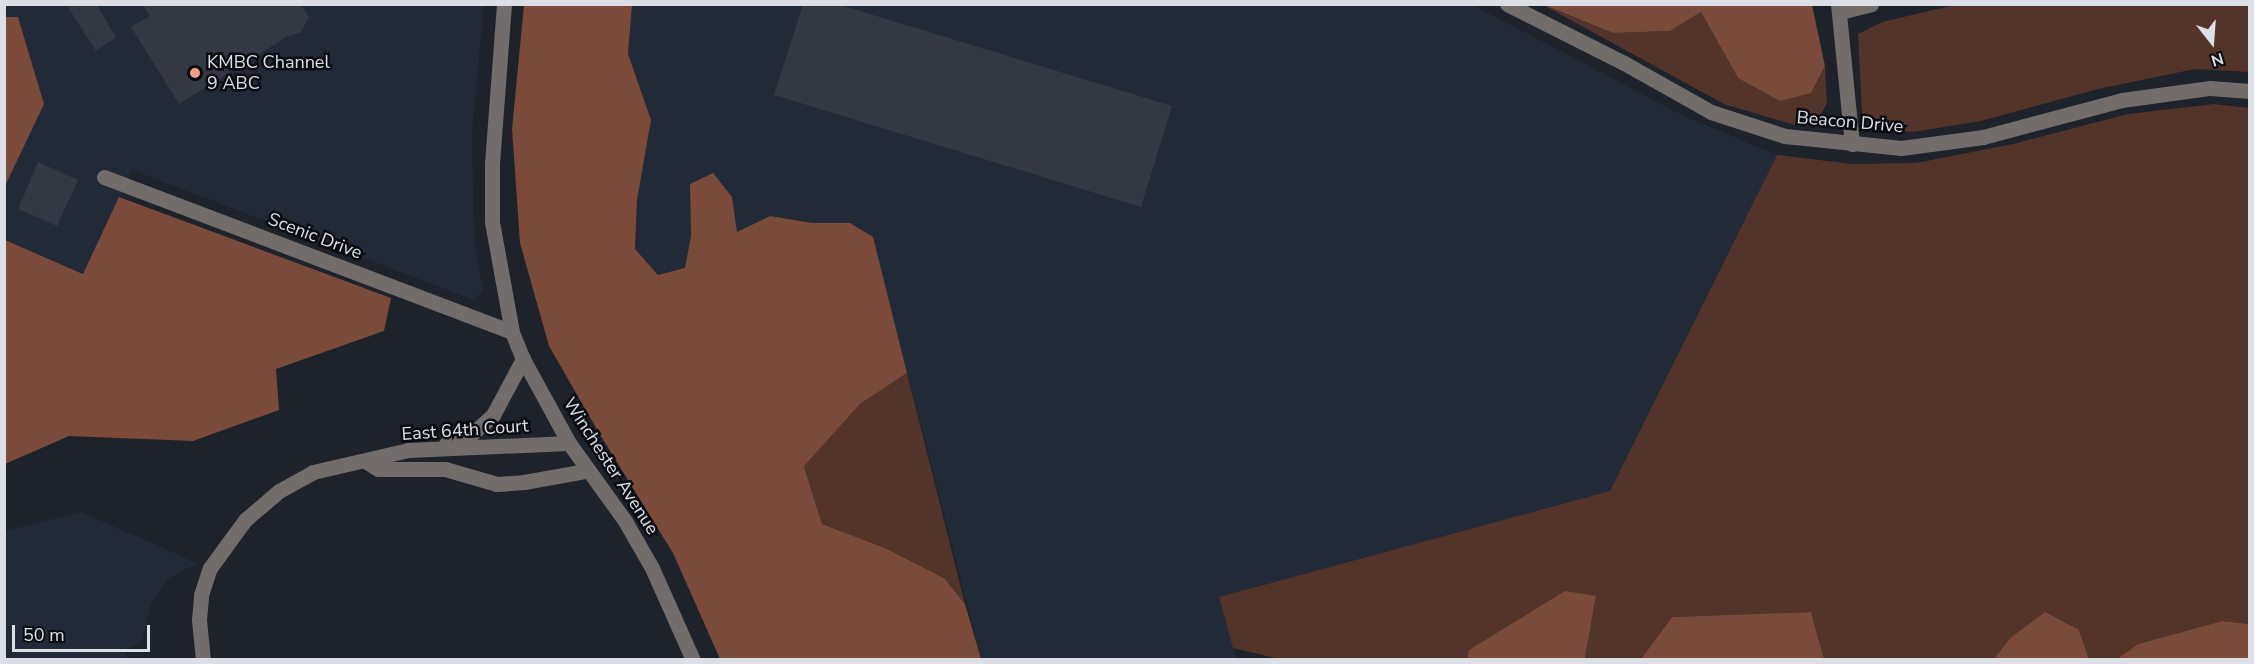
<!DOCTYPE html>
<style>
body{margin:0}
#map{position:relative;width:2254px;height:664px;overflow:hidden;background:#1d222b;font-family:"Nunito Sans",sans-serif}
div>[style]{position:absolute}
.built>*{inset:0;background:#222a38}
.green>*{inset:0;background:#53342b}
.forest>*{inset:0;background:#7a4a3b}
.building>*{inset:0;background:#333842}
.minor>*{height:15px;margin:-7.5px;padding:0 7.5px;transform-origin:7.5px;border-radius:7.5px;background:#726c6a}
.dots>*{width:16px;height:16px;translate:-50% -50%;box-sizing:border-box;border:3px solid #090c10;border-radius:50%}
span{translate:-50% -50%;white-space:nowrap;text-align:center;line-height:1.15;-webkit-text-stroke:5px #090c10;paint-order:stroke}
.poi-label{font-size:18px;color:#dce0e6}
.left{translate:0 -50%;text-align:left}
.street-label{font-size:18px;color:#dce0e6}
.frame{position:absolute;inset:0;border:6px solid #dce0e6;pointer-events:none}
.north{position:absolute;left:2182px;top:12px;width:60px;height:60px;-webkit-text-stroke:4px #090c10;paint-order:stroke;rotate:163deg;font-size:16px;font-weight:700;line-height:24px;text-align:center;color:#dce0e6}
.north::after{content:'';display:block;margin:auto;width:21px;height:27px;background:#dce0e6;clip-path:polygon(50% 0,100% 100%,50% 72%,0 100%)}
.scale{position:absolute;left:12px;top:625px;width:138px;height:27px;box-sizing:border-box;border:3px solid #dce0e6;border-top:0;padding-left:8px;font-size:18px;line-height:21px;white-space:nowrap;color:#dce0e6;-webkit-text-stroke:4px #090c10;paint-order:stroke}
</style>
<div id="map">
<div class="built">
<div style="clip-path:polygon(5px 5px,484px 5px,472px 131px,474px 239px,483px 291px,474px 300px,132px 170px,84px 274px,5px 240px,4px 186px,44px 104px,18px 17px,5px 17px)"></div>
<div style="clip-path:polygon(632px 5px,1473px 5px,1684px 116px,1777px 155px,1610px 491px,1219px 597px,1237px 659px,981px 659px,873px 238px,850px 223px,812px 223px,770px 216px,737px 233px,732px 197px,690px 184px,691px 236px,685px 269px,659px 275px,635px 249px,637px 200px,628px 54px)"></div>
<div style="clip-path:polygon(81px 512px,197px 563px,167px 580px,151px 605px,142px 642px,124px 650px,128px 659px,5px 659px,5px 531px)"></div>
</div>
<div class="green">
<div style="clip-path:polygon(1543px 5px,1613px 33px,1670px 31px,1701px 12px,1738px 78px,1811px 93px,1825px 66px,1827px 103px,1819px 118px,1798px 126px,1724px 104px)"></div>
<div style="clip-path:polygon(1955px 5px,2249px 5px,2249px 72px,2195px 69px,2098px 89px,1981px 121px,1913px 132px,1876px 129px,1862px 113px,1858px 34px,1882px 22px)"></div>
<div style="clip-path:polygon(2214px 104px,2249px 108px,2249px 624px,2222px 621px,2138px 644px,2117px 659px,2089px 659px,2079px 630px,2009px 639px,1994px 659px,1824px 660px,1811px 612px,1672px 617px,1641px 659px,1585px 660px,1596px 597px,1469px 650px,1467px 659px,1284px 660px,1233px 648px,1219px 597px,1610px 491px,1777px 155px,1852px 164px,1916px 163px,2013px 144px,2128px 114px)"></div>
<div style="clip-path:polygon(907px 373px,965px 604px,944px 578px,885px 548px,822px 524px,804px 465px,860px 404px)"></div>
</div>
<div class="forest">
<div style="clip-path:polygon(524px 5px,632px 5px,628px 54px,651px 120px,637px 200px,635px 249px,658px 275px,685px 268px,691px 236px,690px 184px,713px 173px,732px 197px,737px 232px,770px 216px,812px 223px,850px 223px,873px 237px,907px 373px,860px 404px,804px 466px,822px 524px,885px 548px,944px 578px,965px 604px,981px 659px,720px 659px,673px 553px,599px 433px,549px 346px,520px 243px,512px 129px)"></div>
<div style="clip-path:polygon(1544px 5px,1812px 5px,1825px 66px,1811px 93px,1780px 101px,1738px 78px,1701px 12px,1670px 31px,1613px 33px)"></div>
<div style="clip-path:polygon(5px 17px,18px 17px,44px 104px,5px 186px)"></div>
<div style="clip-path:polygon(119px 197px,391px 298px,384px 331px,276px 369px,279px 410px,193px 441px,69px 436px,5px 464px,5px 240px,83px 274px)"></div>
<div style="clip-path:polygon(1565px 591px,1596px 596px,1585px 659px,1467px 659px,1469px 650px)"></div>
<div style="clip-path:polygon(1811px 612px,1824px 659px,1641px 659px,1672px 617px)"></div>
<div style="clip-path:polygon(2045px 612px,2079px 630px,2089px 659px,1994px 659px,2009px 639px)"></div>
<div style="clip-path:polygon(2222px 621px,2249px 624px,2249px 659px,2117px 659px,2138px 644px)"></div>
</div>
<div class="building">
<div style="clip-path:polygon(66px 4px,96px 4px,116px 37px,96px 51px)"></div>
<div style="clip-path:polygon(142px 4px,301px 4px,309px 18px,300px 33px,288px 36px,179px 104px,131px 27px,150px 16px)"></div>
<div style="clip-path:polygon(803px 4px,837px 4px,1172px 106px,1141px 207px,774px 95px)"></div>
<div style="clip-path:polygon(38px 162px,78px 180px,57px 226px,18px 209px)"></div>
</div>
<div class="minor">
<div style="left:504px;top:4px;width:159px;rotate:94.3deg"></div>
<div style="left:492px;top:163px;width:59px;rotate:90deg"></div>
<div style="left:492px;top:222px;width:112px;rotate:79.7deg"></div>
<div style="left:512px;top:332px;width:29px;rotate:68deg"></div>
<div style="left:523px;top:359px;width:96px;rotate:61.3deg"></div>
<div style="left:569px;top:443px;width:96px;rotate:54.3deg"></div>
<div style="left:625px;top:521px;width:54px;rotate:60.1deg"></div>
<div style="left:652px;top:568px;width:101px;rotate:66deg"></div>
<div style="left:1507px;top:4px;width:131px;rotate:26.8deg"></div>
<div style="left:1624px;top:63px;width:100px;rotate:29.4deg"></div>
<div style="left:1711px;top:112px;width:78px;rotate:18deg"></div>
<div style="left:1785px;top:136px;width:117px;rotate:5.9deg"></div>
<div style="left:1901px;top:148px;width:83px;rotate:-7.6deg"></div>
<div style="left:1983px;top:137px;width:144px;rotate:-14.9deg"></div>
<div style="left:2122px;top:100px;width:89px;rotate:-7.8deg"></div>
<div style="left:2210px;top:88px;width:40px;rotate:4.3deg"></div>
<div style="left:1838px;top:4px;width:141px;rotate:84.3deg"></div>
<div style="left:1840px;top:12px;width:32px;rotate:-14deg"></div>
<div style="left:104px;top:177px;width:436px;rotate:20.8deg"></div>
<div style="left:446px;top:444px;width:29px;rotate:-22deg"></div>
<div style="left:473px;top:433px;width:27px;rotate:-42deg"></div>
<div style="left:493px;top:415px;width:64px;rotate:-61.8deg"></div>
<div style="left:365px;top:461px;width:15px;rotate:32deg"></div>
<div style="left:378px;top:469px;width:67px"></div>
<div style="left:445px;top:469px;width:54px;rotate:16.1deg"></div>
<div style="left:497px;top:484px;width:27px;rotate:-4deg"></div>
<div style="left:524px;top:482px;width:63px;rotate:-10.1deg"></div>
<div style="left:203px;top:660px;width:40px;rotate:-95.7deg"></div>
<div style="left:199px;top:620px;width:25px;rotate:-85deg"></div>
<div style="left:201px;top:595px;width:28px;rotate:-72deg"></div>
<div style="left:210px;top:568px;width:59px;rotate:-53.9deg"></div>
<div style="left:245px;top:520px;width:45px;rotate:-40.5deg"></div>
<div style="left:279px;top:491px;width:39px;rotate:-29deg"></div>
<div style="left:313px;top:472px;width:98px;rotate:-13deg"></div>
<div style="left:408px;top:450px;width:161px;rotate:-2.5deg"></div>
</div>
<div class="dots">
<div style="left:195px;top:73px;background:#f39f85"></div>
</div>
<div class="poi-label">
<span class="left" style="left:207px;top:73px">KMBC Channel<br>9 ABC</span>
</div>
<div class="street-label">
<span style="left:1850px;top:122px;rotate:5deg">Beacon Drive</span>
<span style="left:315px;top:236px;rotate:21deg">Scenic Drive</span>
<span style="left:465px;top:430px;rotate:-4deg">East 64th Court</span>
<span style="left:611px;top:466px;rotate:57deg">Winchester Avenue</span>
</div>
<div class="frame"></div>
<div class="north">N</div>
<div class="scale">50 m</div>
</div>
